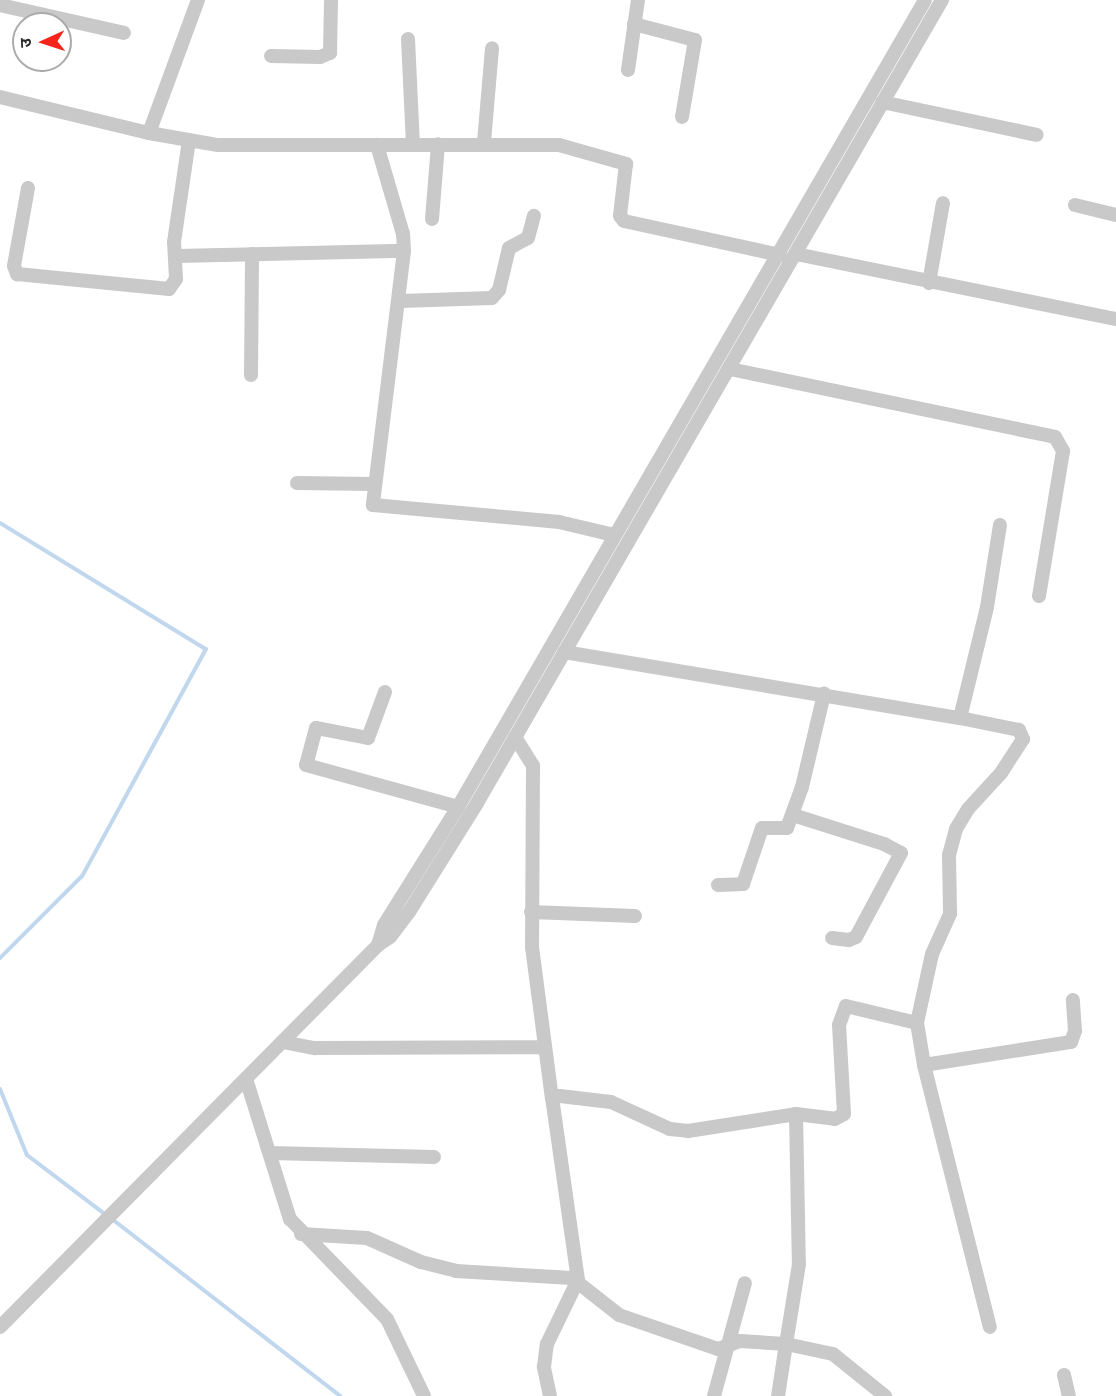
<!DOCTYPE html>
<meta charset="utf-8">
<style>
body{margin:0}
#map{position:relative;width:1116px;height:1396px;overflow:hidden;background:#fff;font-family:Jost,"Noto Sans Devanagari",sans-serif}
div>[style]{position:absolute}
.stream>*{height:4px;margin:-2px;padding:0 2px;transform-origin:2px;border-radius:2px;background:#c1d7ee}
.minor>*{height:14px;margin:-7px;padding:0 7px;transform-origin:7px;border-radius:7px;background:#c9c9c9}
span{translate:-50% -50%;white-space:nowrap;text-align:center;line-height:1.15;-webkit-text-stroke:6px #fff;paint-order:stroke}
.north{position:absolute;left:12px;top:12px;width:60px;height:60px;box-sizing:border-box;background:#fff;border:2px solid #ababab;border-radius:50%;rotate:267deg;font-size:16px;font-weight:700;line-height:24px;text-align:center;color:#2c2c2c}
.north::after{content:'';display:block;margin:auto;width:21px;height:27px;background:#f6241b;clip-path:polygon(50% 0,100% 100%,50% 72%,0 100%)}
</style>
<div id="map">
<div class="stream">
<div style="left:0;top:523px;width:241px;rotate:31.5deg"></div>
<div style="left:206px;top:649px;width:259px;rotate:118.6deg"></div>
<div style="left:82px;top:876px;width:116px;rotate:135deg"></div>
<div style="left:0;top:1089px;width:71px;rotate:67.8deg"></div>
<div style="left:27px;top:1155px;width:99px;rotate:37.2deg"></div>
<div style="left:112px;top:1219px;width:289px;rotate:37.8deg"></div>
</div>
<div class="minor">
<div style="left:0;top:5px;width:127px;rotate:12.7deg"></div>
<div style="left:634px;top:24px;width:63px;rotate:14.7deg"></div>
<div style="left:695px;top:40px;width:78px;rotate:99.6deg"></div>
<div style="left:408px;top:39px;width:106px;rotate:87.3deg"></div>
<div style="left:271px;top:56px;width:49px;rotate:1.2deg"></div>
<div style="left:320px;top:57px;width:11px;rotate:-22deg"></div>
<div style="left:330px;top:53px;width:53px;rotate:-88.9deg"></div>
<div style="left:628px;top:70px;width:71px;rotate:-81.9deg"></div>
<div style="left:0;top:97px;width:153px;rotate:13.6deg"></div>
<div style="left:149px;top:133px;width:70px;rotate:9.9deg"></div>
<div style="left:218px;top:145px;width:341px"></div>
<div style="left:559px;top:145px;width:70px;rotate:15.8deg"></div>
<div style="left:626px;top:164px;width:52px;rotate:96.6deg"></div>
<div style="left:620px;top:216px;width:6px;rotate:51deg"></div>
<div style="left:624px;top:221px;width:160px;rotate:12.3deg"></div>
<div style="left:882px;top:102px;width:158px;rotate:12deg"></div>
<div style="left:149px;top:133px;width:142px;rotate:-69.8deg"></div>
<div style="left:484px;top:142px;width:94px;rotate:-85.1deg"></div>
<div style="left:28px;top:188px;width:79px;rotate:100.2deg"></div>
<div style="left:14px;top:266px;width:9px;rotate:69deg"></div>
<div style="left:17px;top:274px;width:153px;rotate:5.6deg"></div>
<div style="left:169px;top:289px;width:12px;rotate:-55deg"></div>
<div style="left:176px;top:279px;width:37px;rotate:-93deg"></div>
<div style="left:174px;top:242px;width:102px;rotate:-81.6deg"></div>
<div style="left:1075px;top:205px;width:42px;rotate:13.7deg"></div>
<div style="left:432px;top:219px;width:75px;rotate:-85.4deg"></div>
<div style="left:404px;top:251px;width:256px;rotate:97deg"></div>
<div style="left:373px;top:505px;width:187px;rotate:5.2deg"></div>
<div style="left:559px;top:522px;width:57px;rotate:13.3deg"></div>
<div style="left:796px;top:254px;width:327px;rotate:11.5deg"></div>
<div style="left:176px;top:256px;width:228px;rotate:-1.3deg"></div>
<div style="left:404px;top:251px;width:17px;rotate:-93deg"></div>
<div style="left:403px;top:234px;width:93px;rotate:-106.3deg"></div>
<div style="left:929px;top:283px;width:81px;rotate:-80.1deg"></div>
<div style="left:400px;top:301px;width:92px;rotate:-1.9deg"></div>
<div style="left:492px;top:298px;width:11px;rotate:-49deg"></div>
<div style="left:499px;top:290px;width:43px;rotate:-76.6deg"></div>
<div style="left:509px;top:248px;width:21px;rotate:-28deg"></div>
<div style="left:528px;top:238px;width:23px;rotate:-75deg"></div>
<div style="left:730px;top:369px;width:332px;rotate:11.8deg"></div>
<div style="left:1055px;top:437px;width:16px;rotate:60deg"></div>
<div style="left:1063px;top:451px;width:147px;rotate:99.4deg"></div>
<div style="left:251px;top:375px;width:121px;rotate:-89.5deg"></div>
<div style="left:297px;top:483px;width:77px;rotate:0.7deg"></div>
<div style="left:564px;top:652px;width:401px;rotate:9.5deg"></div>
<div style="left:960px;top:718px;width:114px;rotate:-76.3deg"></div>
<div style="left:987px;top:607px;width:83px;rotate:-81deg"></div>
<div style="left:385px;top:692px;width:49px;rotate:110.3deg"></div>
<div style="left:368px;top:738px;width:53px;rotate:-169.1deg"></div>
<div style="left:316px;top:728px;width:38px;rotate:105deg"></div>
<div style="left:306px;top:765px;width:158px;rotate:15.4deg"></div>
<div style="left:960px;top:718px;width:60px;rotate:11.5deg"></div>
<div style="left:1019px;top:730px;width:10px;rotate:66deg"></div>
<div style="left:1023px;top:739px;width:40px;rotate:122.9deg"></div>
<div style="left:1001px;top:773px;width:49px;rotate:132.5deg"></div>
<div style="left:968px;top:809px;width:23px;rotate:121deg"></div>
<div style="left:956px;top:829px;width:27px;rotate:105deg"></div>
<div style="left:949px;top:855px;width:59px;rotate:89deg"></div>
<div style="left:950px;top:914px;width:44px;rotate:114.2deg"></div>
<div style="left:932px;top:954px;width:71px;rotate:102.3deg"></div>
<div style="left:917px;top:1023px;width:43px;rotate:80.5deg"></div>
<div style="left:924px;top:1065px;width:149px;rotate:-8.9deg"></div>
<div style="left:1071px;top:1042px;width:12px;rotate:-70deg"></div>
<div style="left:1075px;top:1031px;width:31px;rotate:-94deg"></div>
<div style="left:515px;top:737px;width:34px;rotate:58deg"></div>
<div style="left:533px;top:766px;width:181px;rotate:90.3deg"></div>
<div style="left:532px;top:947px;width:152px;rotate:82.5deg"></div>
<div style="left:793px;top:815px;width:96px;rotate:17.7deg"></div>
<div style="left:884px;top:844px;width:19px;rotate:28deg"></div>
<div style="left:901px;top:853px;width:95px;rotate:118.2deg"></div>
<div style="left:856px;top:937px;width:8px;rotate:157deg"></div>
<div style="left:849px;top:940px;width:17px;rotate:-173deg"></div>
<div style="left:718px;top:885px;width:25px;rotate:-2deg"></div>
<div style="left:743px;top:884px;width:59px;rotate:-71.3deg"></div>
<div style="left:762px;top:828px;width:25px"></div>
<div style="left:787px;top:828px;width:44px;rotate:-69.9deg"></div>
<div style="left:802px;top:787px;width:96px;rotate:-76.7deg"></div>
<div style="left:531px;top:912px;width:104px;rotate:2.2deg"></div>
<div style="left:378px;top:945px;width:21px;rotate:-73deg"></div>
<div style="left:384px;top:925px;width:139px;rotate:-57.9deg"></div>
<div style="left:458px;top:807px;width:932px;rotate:-59.94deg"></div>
<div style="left:283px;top:1042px;width:33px;rotate:11deg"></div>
<div style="left:315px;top:1048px;width:230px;rotate:-0.2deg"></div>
<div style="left:924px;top:1065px;width:270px;rotate:75.9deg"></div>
<div style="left:246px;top:1079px;width:147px;rotate:72.6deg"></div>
<div style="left:290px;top:1219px;width:139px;rotate:45.9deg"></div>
<div style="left:387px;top:1319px;width:85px;rotate:64.3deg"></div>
<div style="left:796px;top:1114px;width:39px;rotate:7deg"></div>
<div style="left:835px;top:1119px;width:10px;rotate:-29deg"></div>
<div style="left:844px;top:1114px;width:89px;rotate:-93.2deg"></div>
<div style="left:839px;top:1025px;width:20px;rotate:-70deg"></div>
<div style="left:846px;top:1006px;width:73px;rotate:13.5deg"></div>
<div style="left:270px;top:1153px;width:164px;rotate:1.4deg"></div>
<div style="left:301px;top:1234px;width:66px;rotate:3.5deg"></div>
<div style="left:367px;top:1238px;width:59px;rotate:24deg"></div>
<div style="left:421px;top:1262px;width:36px;rotate:14deg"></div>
<div style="left:456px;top:1271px;width:116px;rotate:3.5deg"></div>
<div style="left:572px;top:1278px;width:60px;rotate:38.2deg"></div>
<div style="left:619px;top:1315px;width:105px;rotate:19deg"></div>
<div style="left:718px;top:1349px;width:23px;rotate:-20deg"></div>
<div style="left:740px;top:1341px;width:46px;rotate:3.7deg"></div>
<div style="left:786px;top:1344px;width:53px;rotate:98.7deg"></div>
<div style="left:0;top:1327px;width:537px;rotate:-45.3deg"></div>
<div style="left:378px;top:945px;width:14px;rotate:-34deg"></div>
<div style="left:390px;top:937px;width:31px;rotate:-53deg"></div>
<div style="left:409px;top:912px;width:128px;rotate:-58deg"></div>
<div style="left:477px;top:803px;width:928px;rotate:-59.93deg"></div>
<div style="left:1064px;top:1375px;width:22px;rotate:77deg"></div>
<div style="left:550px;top:1396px;width:30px;rotate:-102deg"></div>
<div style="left:544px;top:1367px;width:23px;rotate:-83deg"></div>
<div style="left:547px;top:1344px;width:71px;rotate:-64.2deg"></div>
<div style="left:578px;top:1280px;width:184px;rotate:-98.1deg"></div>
<div style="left:552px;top:1098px;width:8px;rotate:-14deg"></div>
<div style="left:560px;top:1096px;width:51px;rotate:6.7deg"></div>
<div style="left:611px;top:1102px;width:65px;rotate:24.6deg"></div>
<div style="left:670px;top:1129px;width:18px;rotate:6deg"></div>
<div style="left:688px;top:1131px;width:109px;rotate:-8.9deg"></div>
<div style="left:796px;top:1114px;width:150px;rotate:88.9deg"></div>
<div style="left:799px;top:1264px;width:81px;rotate:99.2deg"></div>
<div style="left:786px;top:1344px;width:48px;rotate:12deg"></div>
<div style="left:833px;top:1354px;width:67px;rotate:38.9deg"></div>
<div style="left:714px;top:1396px;width:117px;rotate:-74.7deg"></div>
</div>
<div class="north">उ</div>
</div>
